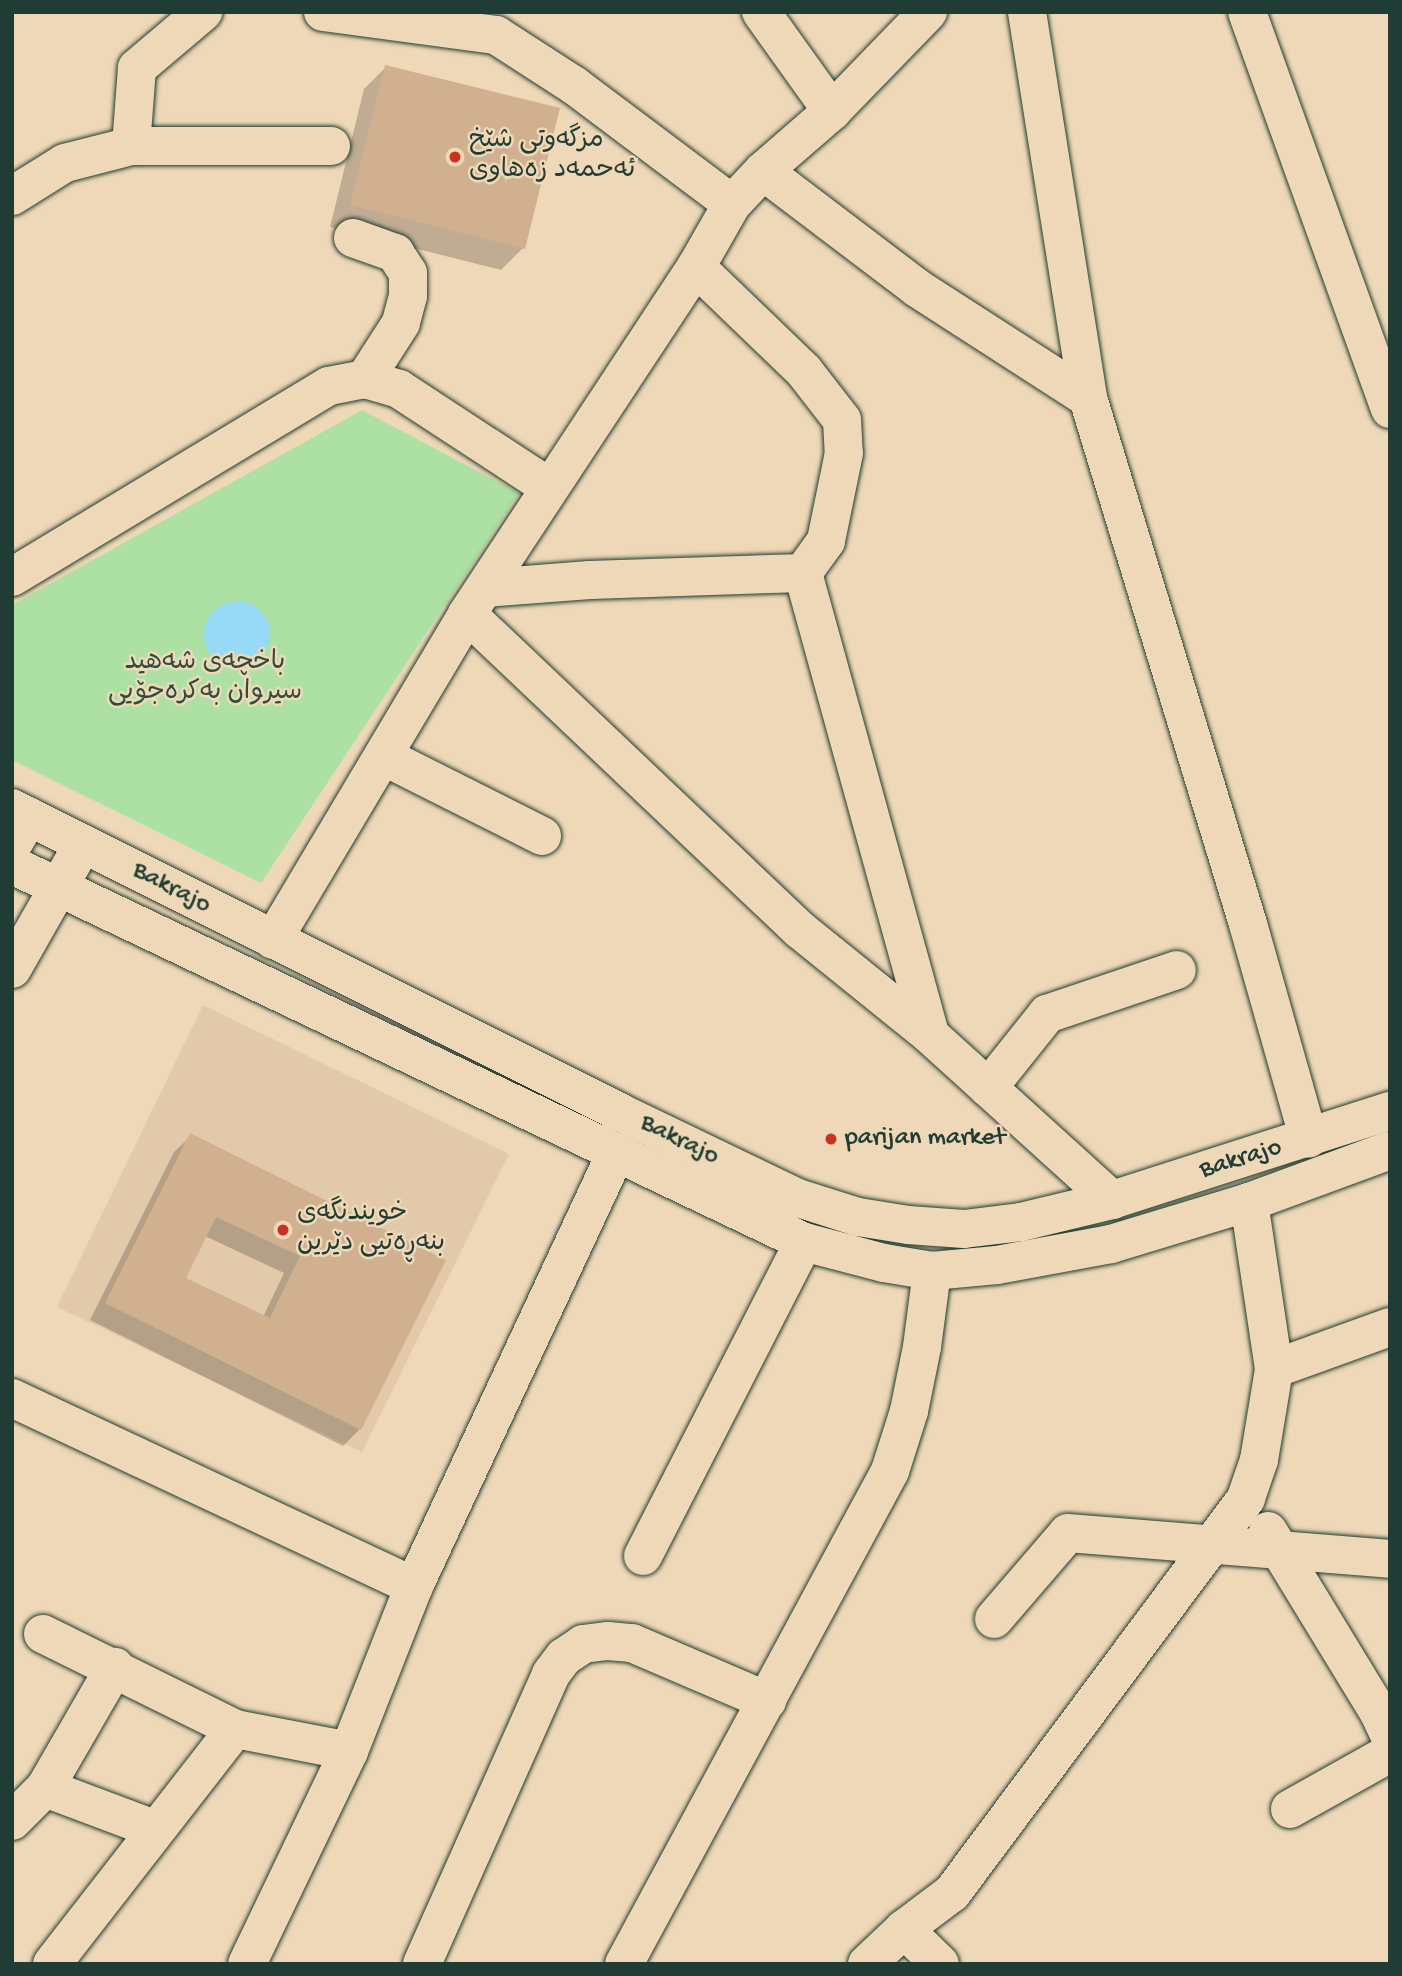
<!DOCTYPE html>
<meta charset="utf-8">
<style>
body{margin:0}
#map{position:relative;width:1402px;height:1976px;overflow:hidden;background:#efd8b7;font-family:"Gochi Hand","Playpen Sans Arabic",sans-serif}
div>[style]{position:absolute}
.built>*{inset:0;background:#e2c9a9}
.green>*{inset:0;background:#ade1a3}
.water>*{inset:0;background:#96daf8}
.round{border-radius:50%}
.shadow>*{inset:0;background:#0003}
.building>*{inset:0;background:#d1b08f}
.roads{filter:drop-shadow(0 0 2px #1f3d34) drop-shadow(0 0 2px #1f3d34)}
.minor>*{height:38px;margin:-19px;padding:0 19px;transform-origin:19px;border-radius:19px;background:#efd8b7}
.tertiary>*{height:38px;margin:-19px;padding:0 19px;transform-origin:19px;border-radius:19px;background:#efd8b7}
.dots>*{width:19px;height:19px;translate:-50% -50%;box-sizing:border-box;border:4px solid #efd8b7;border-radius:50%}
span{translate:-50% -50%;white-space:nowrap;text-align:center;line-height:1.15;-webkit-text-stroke:5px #efd8b7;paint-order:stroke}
.poi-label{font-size:26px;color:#1f3d34}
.left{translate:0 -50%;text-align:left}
.park-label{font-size:26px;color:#2d4d3f}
.street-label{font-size:26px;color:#1f3d34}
.frame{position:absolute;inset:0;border:14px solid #1f3d34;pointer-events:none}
</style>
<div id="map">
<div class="built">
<div style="clip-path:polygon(203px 1005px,509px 1154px,362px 1452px,57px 1307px)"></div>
</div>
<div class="green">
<div style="clip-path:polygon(362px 410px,519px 493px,261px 883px,12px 760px,12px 605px)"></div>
</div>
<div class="water">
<div class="round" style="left:204px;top:601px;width:66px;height:66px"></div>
</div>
<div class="shadow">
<div style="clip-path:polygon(386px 67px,523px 248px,501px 270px,330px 227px,364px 89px)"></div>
<div style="clip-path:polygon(evenodd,191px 1136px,444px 1261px,360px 1429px,343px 1446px,90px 1320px,174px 1152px,191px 1136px,205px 1236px,284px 1273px,263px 1317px,184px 1279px,205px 1236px)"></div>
</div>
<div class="building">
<div style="clip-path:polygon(385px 65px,560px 108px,525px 249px,350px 205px)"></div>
<div style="clip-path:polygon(evenodd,190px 1133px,446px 1260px,361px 1430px,105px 1303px,190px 1133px,216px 1217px,300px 1256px,270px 1318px,186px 1278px,216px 1217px)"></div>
</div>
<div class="roads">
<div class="minor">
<div style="left:323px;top:12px;width:175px;rotate:7.6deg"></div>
<div style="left:496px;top:35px;width:94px;rotate:32.8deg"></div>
<div style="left:575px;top:86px;width:196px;rotate:36.9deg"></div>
<div style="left:761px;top:12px;width:122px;rotate:54.4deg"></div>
<div style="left:1027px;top:12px;width:391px;rotate:81deg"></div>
<div style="left:1088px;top:398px;width:550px;rotate:73.08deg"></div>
<div style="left:1248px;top:924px;width:223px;rotate:74.2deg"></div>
<div style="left:1247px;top:12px;width:422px;rotate:70.2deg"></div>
<div style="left:131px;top:146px;width:200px"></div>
<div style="left:763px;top:171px;width:193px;rotate:37.2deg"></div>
<div style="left:917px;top:288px;width:203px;rotate:32.8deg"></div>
<div style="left:12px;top:196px;width:62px;rotate:-31.9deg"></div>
<div style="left:65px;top:163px;width:68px;rotate:-14.4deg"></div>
<div style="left:131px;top:146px;width:78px;rotate:-85.6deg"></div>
<div style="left:137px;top:68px;width:87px;rotate:-40.3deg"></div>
<div style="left:353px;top:238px;width:45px;rotate:19.7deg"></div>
<div style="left:395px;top:253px;width:24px;rotate:57deg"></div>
<div style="left:408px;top:273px;width:23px;rotate:90deg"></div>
<div style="left:408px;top:296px;width:28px;rotate:105deg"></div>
<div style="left:401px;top:323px;width:67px;rotate:122.7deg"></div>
<div style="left:696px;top:267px;width:150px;rotate:43.9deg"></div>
<div style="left:804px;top:371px;width:62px;rotate:52.2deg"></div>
<div style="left:842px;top:420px;width:33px;rotate:87deg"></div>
<div style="left:844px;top:453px;width:90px;rotate:101.6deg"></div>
<div style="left:826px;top:541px;width:39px;rotate:126deg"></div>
<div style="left:803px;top:573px;width:479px;rotate:74.6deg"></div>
<div style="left:12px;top:577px;width:370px;rotate:-31.1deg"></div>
<div style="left:329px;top:386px;width:37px;rotate:-11deg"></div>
<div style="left:365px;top:379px;width:35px;rotate:16deg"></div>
<div style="left:399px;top:389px;width:179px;rotate:33.2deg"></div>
<div style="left:486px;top:588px;width:104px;rotate:-4.4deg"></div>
<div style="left:590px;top:580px;width:213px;rotate:-1.9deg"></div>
<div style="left:467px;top:614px;width:459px;rotate:43.5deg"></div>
<div style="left:800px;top:930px;width:167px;rotate:38.9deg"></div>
<div style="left:930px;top:1035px;width:246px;rotate:42.2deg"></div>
<div style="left:383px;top:756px;width:178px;rotate:26.7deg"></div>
<div style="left:12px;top:846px;width:34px;rotate:-60deg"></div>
<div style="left:273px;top:940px;width:379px;rotate:-59.2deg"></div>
<div style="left:467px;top:614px;width:416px;rotate:-56.6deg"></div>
<div style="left:696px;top:267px;width:73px;rotate:-60.3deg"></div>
<div style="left:732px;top:204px;width:45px;rotate:-46.8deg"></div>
<div style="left:763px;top:171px;width:91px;rotate:-41deg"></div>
<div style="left:832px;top:111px;width:138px;rotate:-45.9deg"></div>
<div style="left:12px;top:969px;width:144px;rotate:-60.4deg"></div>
<div style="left:988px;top:1088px;width:95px;rotate:-51.4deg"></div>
<div style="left:1047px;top:1014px;width:137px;rotate:-18.7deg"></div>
<div style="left:1274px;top:1369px;width:123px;rotate:-19.9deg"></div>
<div style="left:12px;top:1398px;width:444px;rotate:25.1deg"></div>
<div style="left:1268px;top:1531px;width:213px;rotate:58.6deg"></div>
<div style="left:1379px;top:1713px;width:26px;rotate:65deg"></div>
<div style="left:643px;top:1556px;width:353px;rotate:-62.9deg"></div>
<div style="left:994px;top:1619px;width:113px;rotate:-49.3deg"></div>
<div style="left:1068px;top:1533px;width:323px;rotate:4.6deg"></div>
<div style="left:43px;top:1634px;width:214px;rotate:26.3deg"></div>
<div style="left:235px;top:1729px;width:116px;rotate:10.9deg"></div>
<div style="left:45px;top:1788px;width:116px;rotate:20.6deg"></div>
<div style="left:1290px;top:1809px;width:115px;rotate:-29.2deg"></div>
<div style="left:12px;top:1821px;width:47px;rotate:-45deg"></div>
<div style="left:45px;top:1788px;width:140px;rotate:-60deg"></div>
<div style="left:904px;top:1929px;width:50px;rotate:44.2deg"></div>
<div style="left:52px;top:1964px;width:298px;rotate:-52.1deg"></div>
<div style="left:247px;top:1964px;width:236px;rotate:-64.4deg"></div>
<div style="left:349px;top:1751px;width:177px;rotate:-68.5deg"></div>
<div style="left:414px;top:1586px;width:479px;rotate:-65deg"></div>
<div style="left:422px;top:1964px;width:317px;rotate:-66deg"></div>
<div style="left:551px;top:1674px;width:21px;rotate:-53deg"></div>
<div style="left:564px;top:1657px;width:23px;rotate:-34deg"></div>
<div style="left:583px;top:1644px;width:25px;rotate:-7deg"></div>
<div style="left:608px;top:1641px;width:24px;rotate:5deg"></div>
<div style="left:632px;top:1643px;width:147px;rotate:23.2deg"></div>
<div style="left:624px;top:1964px;width:560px;rotate:-61.65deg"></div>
<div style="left:890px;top:1471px;width:63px;rotate:-72.4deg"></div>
<div style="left:909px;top:1411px;width:65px;rotate:-78.5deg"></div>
<div style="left:922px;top:1347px;width:77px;rotate:-82.5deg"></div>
<div style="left:867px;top:1964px;width:51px;rotate:-43.4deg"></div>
<div style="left:904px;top:1929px;width:60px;rotate:-36.9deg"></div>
<div style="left:952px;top:1893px;width:492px;rotate:-53.3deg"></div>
<div style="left:1246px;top:1498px;width:40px;rotate:-71.1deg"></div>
<div style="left:1259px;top:1460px;width:92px;rotate:-80.6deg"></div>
<div style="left:1274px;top:1369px;width:169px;rotate:-98.5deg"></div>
</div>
<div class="tertiary">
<div style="left:12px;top:808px;width:679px;rotate:26.6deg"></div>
<div style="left:619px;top:1112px;width:199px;rotate:25.7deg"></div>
<div style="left:798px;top:1198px;width:63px;rotate:17.6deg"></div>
<div style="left:858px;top:1217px;width:51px;rotate:9.1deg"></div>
<div style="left:908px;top:1225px;width:56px;rotate:4.1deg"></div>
<div style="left:964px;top:1229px;width:57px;rotate:-7deg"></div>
<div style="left:1021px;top:1222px;width:94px;rotate:-13.6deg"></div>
<div style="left:1112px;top:1200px;width:292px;rotate:-17.8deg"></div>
<div style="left:12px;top:865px;width:877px;rotate:25.45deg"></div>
<div style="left:804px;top:1242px;width:83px;rotate:14.7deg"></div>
<div style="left:884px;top:1263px;width:49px;rotate:9.5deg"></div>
<div style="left:932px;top:1271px;width:65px;rotate:-5.3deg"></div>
<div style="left:997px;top:1265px;width:116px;rotate:-10.4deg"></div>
<div style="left:1111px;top:1244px;width:144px;rotate:-16.9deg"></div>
<div style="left:1249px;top:1202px;width:150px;rotate:-20.2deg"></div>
</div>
</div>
<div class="dots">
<div style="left:455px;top:157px;background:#c8321e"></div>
<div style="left:831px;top:1139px;background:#c8321e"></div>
<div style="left:283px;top:1230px;background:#c8321e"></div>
</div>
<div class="poi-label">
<span class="left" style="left:469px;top:157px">مزگەوتی شێخ<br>ئەحمەد زەهاوی</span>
<span class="left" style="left:845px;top:1139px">parijan market</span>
<span class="left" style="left:297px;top:1230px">خویندنگەی<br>بنەڕەتیی دێرین</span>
</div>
<div class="park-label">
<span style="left:205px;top:679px">باخچەی شەهید<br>سیروان بەکرەجۆیی</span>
</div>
<div class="street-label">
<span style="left:171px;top:889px;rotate:27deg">Bakrajo</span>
<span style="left:679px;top:1141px;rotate:26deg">Bakrajo</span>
<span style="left:1241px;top:1160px;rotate:-17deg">Bakrajo</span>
</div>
<div class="frame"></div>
</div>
